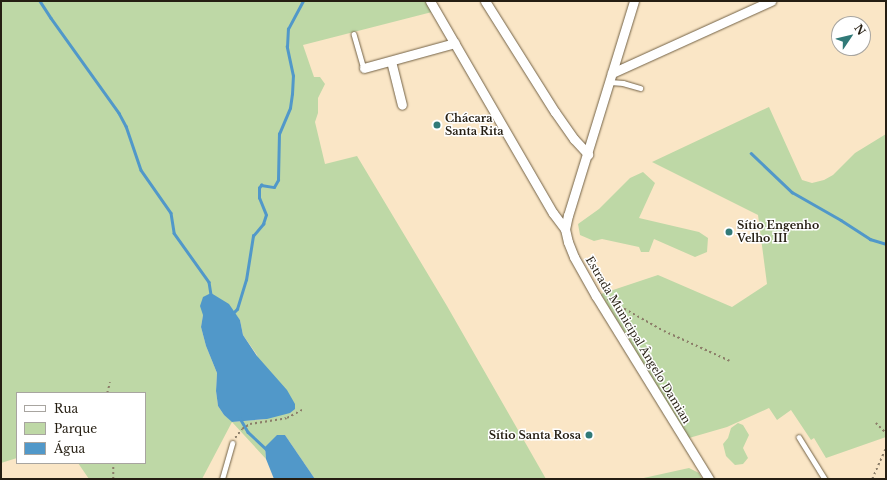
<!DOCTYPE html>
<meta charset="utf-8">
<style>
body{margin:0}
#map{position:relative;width:887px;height:480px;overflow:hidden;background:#fae6c6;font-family:"Libre Baskerville",serif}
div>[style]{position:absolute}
.green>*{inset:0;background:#bed8a6}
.water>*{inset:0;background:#5198c9}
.stream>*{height:2.5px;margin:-1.25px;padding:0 1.25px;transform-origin:1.25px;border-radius:1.25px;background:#5198c9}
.path>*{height:1.5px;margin-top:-0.75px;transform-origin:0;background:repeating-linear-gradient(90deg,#8c7e69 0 2px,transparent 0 5px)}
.roads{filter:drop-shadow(0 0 1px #736246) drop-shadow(0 0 1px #736246)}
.service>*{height:4.5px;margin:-2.25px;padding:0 2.25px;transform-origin:2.25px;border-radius:2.25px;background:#fff}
.minor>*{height:9px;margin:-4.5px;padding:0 4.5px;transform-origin:4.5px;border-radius:4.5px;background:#fff}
.dots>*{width:11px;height:11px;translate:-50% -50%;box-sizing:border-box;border:2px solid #fff;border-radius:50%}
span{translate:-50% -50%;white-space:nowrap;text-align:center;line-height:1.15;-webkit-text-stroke:3px #fff;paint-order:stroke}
.poi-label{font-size:11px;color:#251e12;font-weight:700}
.left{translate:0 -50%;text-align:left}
.right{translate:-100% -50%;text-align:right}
.street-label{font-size:11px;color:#251e12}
.frame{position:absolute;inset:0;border:2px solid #251e12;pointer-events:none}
.legend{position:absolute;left:16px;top:392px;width:130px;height:72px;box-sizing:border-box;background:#fff;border:1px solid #a8a5a0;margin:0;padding:5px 7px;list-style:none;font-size:12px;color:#251e12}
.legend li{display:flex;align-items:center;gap:8px;height:20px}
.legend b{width:20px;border:1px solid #a8a5a0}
.north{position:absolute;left:831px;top:16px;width:40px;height:40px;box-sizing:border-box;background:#fff;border:1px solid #a8a5a0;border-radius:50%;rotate:55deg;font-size:11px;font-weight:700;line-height:16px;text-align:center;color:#251e12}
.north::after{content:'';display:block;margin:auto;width:14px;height:18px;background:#317a78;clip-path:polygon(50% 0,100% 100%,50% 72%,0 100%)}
</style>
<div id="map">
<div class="green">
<div style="clip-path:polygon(evenodd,1px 1px,425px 1px,432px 12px,303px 45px,314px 77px,320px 77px,325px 84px,318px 98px,318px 113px,315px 122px,325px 164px,357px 156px,447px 306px,546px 479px,315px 479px,285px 435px,265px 448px,266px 459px,232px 422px,202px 479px,89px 479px,78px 463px,145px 463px,145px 393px,17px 393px,17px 458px,1px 463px,1px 1px,234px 312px,240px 320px,243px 335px,257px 355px,267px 419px,233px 422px,224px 415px,218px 406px,216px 391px,217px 373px,206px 346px,201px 327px,203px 315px,234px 312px)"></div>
<div style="clip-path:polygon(769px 107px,802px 180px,812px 183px,824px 180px,833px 175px,855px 153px,886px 134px,886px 437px,826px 458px,814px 438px,811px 440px,791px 410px,777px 420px,769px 408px,727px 427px,689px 438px,601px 294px,658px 275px,732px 307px,767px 284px,758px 215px,652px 162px)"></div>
<div style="clip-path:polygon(643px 172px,655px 183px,639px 218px,699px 232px,708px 238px,707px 252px,695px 257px,654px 239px,649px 252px,641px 252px,639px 247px,602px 239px,594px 241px,580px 235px,578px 224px,599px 209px,630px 178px)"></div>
<div style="clip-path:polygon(738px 423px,743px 425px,749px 435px,743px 448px,748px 458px,743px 464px,735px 465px,726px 456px,723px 444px,728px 438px,731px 428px)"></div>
<div style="clip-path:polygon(689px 468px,699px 473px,702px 479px,639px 479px)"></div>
</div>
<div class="water">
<div style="clip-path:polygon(211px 293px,229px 304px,240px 320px,243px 335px,257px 356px,287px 390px,295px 404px,295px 409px,290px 413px,267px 419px,232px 422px,224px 415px,218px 406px,216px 391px,217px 373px,206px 346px,201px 327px,203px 315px,200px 306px,203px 297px)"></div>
<div style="clip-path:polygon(277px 435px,285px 435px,315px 479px,274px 479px,266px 459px,265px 447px)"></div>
</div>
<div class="stream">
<div style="left:40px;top:1px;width:20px;rotate:57deg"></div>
<div style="left:51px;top:18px;width:117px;rotate:54.4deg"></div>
<div style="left:119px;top:113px;width:15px;rotate:62deg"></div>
<div style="left:126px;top:126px;width:46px;rotate:71.2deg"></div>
<div style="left:141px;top:170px;width:52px;rotate:55.1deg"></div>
<div style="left:171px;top:213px;width:20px;rotate:81deg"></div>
<div style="left:174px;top:233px;width:60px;rotate:54.5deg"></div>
<div style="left:209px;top:282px;width:12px;rotate:81deg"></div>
<div style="left:751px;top:153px;width:57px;rotate:43.6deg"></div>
<div style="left:792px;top:192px;width:56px;rotate:29.7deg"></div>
<div style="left:841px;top:220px;width:35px;rotate:33deg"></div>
<div style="left:870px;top:239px;width:17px;rotate:17deg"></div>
<div style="left:232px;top:314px;width:7px;rotate:-45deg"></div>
<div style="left:237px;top:309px;width:30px;rotate:-73deg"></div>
<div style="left:246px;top:280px;width:45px;rotate:-81deg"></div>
<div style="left:253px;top:236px;width:16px;rotate:-50deg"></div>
<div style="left:263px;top:224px;width:9px;rotate:-72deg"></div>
<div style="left:266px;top:215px;width:18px;rotate:-112deg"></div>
<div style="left:259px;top:198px;width:10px;rotate:-90deg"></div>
<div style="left:259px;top:188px;width:4px;rotate:-56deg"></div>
<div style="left:261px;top:185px;width:13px;rotate:9deg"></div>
<div style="left:274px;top:187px;width:8px;rotate:-60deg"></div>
<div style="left:278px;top:180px;width:46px;rotate:-88.8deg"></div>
<div style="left:279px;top:134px;width:28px;rotate:-67deg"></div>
<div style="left:290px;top:108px;width:14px;rotate:-82deg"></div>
<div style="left:292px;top:94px;width:18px;rotate:-87deg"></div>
<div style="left:293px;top:76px;width:30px;rotate:-102deg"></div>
<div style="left:287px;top:47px;width:18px;rotate:-87deg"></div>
<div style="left:288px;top:29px;width:32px;rotate:-62deg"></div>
<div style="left:240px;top:418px;width:16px;rotate:60deg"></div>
<div style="left:248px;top:432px;width:25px;rotate:43deg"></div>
</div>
<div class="path">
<div style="left:607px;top:299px;width:65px;rotate:29.3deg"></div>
<div style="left:664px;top:331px;width:72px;rotate:24.4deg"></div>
<div style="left:107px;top:393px;width:11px;rotate:-75deg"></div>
<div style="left:876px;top:423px;width:14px;rotate:45deg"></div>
<div style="left:235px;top:438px;width:11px;rotate:-52deg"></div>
<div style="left:242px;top:429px;width:9px;rotate:-32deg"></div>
<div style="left:250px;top:424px;width:37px;rotate:-9deg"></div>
<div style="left:287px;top:418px;width:17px;rotate:-28deg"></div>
<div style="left:113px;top:479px;width:16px;rotate:-90deg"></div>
<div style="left:872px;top:479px;width:35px;rotate:-66deg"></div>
</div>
<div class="roads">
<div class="service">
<div style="left:354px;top:34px;width:35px;rotate:74deg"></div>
<div style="left:610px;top:82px;width:13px;rotate:4deg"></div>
<div style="left:623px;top:83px;width:18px;rotate:16deg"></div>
<div style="left:799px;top:437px;width:49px;rotate:58.2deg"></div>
<div style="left:222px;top:479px;width:37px;rotate:-74deg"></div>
</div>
<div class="minor">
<div style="left:430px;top:1px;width:245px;rotate:59.9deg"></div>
<div style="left:553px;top:213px;width:20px;rotate:53deg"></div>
<div style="left:485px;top:1px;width:131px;rotate:57.8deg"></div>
<div style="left:555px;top:112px;width:33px;rotate:55deg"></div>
<div style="left:574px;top:139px;width:21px;rotate:47deg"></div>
<div style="left:634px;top:1px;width:224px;rotate:107.1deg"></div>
<div style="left:568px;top:215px;width:14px;rotate:102deg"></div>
<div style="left:565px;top:229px;width:13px;rotate:77deg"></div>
<div style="left:568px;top:242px;width:16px;rotate:68deg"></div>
<div style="left:574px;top:257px;width:45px;rotate:60.6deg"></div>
<div style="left:596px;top:296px;width:215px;rotate:58.3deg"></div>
<div style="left:391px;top:61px;width:45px;rotate:76deg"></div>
<div style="left:364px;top:68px;width:94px;rotate:-15.4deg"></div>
<div style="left:612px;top:73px;width:175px;rotate:-24.4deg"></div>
</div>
</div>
<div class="dots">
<div style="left:437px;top:125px;background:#317a78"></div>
<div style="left:729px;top:232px;background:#317a78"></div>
<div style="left:589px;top:435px;background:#317a78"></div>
</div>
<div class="poi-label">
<span class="left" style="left:445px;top:125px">Chácara<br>Santa Rita</span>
<span class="left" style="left:737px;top:232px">Sítio Engenho<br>Velho III</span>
<span class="right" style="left:581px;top:435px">Sítio Santa Rosa</span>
</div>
<div class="street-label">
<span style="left:638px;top:340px;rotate:59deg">Estrada Municipal Ângelo Damian</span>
</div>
<div class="frame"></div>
<ul class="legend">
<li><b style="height:5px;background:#fff"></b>Rua</li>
<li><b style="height:11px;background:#bed8a6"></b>Parque</li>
<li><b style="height:11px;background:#5198c9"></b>Água</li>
</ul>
<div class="north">N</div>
</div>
